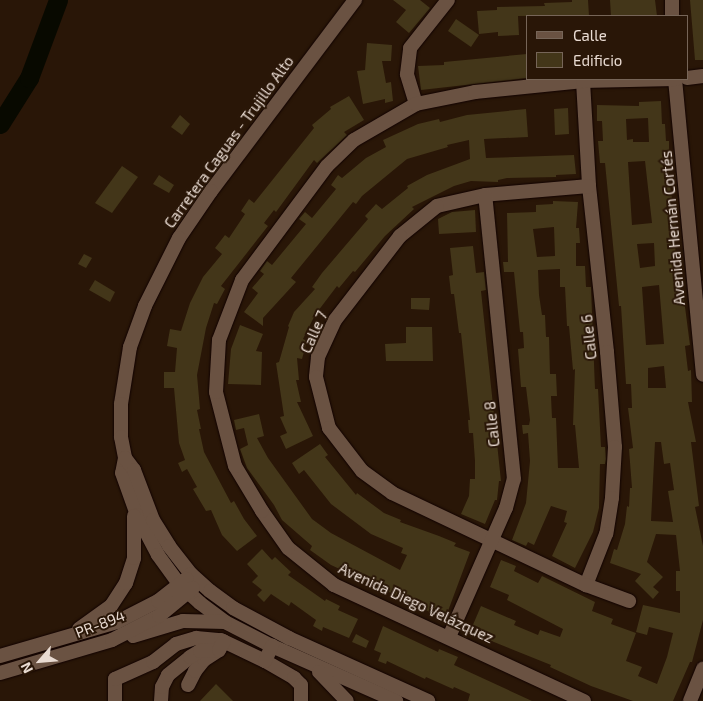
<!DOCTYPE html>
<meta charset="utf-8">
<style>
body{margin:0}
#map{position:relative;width:703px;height:701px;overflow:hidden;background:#291607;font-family:"Exo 2",sans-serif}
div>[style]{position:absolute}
.river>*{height:19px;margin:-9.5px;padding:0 9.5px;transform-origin:9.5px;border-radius:9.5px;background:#080900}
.building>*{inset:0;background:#433619}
.roads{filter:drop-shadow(0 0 1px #110200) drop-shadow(0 0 1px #110200)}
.minor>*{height:14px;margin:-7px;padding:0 7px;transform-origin:7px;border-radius:7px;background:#6a5242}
span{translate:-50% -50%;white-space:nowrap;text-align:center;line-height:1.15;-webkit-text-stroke:4px #291607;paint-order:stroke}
.street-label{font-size:15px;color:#e9dbd2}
.legend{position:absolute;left:526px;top:15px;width:162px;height:65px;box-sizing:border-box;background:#291607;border:1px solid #766558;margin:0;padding:6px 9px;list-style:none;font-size:15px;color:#e9dbd2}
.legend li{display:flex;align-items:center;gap:10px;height:25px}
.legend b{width:25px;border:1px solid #766558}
.north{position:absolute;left:15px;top:636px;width:50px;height:50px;-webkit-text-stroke:4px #291607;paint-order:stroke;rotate:243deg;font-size:14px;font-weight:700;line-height:20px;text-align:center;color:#e9dbd2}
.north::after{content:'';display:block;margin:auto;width:18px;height:22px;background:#e9dbd2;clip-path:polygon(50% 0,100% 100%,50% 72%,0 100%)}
</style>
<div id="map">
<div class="river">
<div style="left:0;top:124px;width:54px;rotate:-57.8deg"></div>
<div style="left:29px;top:78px;width:83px;rotate:-69.6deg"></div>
</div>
<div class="building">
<div style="clip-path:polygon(393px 0,420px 0,430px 8px,409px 33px,396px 22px,406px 10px)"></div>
<div style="clip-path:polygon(572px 0,588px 0,589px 16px,518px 16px,519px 35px,498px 36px,498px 32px,479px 34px,477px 11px,497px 10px,497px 7px,545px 6px,544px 3px,572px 2px)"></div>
<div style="clip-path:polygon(610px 0,655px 0,657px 16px,611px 16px)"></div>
<div style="clip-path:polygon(690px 0,703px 0,703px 60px,695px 60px)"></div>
<div style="clip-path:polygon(456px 19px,479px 35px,471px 47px,448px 31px)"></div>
<div style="clip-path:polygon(367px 43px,392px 45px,391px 61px,382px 61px,386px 83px,391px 82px,393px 101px,385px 103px,385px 99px,363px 104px,357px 71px,365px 70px)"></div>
<div style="clip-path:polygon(527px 54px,527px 78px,421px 90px,418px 66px,444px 65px,444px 62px)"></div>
<div style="clip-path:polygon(349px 96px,364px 120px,344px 132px,347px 135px,317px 163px,314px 160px,276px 212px,274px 210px,264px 223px,268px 226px,221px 286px,225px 289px,217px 304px,214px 303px,206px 328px,197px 375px,200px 409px,197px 410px,201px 429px,199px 429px,204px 452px,231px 503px,234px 501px,244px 519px,257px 536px,237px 551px,222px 535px,211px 510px,206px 511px,193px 489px,197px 487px,187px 469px,182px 472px,178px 463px,185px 460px,179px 443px,174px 388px,164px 388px,164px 372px,175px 372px,177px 348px,167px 346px,170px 329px,181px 331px,190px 303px,203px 277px,222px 254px,215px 248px,225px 235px,229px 238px,245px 214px,241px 211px,249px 199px,254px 203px,314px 128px,312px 125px,331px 109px,330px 107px)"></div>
<div style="clip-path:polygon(evenodd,661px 101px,662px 124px,665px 124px,666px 141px,669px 141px,669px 180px,676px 223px,675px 269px,677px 284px,682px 284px,690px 345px,685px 346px,688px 371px,691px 370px,692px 402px,688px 402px,696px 442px,691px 442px,699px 506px,695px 507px,703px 546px,703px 620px,692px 662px,690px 662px,673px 701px,633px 701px,591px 686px,550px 667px,551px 665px,489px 640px,491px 635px,472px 627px,481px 606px,516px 621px,514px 625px,538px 635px,540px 630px,560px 637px,563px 629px,507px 600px,509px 595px,490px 587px,501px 560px,516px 566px,514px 571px,538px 583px,542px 576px,595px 602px,592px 611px,613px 619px,611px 624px,636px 633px,626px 661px,642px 667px,638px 676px,657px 684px,667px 657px,673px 633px,649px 627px,647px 635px,636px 632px,643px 605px,680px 613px,680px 591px,676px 591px,676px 571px,680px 571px,676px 535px,656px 534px,647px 562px,663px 577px,653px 587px,659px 592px,653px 599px,635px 581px,641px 574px,610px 563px,614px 549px,617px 550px,625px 524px,627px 506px,629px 507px,630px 488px,632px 488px,629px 449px,633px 448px,628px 408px,632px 408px,631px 384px,626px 384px,621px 306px,619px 306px,605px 163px,600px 163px,598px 141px,603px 141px,602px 121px,597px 121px,597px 105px,639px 106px,639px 102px,661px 101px,648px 118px,649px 142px,633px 142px,633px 139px,627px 140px,626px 119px,648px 118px,661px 101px,645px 161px,652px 223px,632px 225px,628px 162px,645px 161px,661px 101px,654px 243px,655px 266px,640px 268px,637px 244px,654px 243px,661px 101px,659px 285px,664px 344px,646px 345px,642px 287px,659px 285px,661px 101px,664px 366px,666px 388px,648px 388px,648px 368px,664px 366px,661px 101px,655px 442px,661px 442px,664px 464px,670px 463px,674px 490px,668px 491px,673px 522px,651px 521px,655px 442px)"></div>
<div style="clip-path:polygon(568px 108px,569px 134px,555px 135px,554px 109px)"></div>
<div style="clip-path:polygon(526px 109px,528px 137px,484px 139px,486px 158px,574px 155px,576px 174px,556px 175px,556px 177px,507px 178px,498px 180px,498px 182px,471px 181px,454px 186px,412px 207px,414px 209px,385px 236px,355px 272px,353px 271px,339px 288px,337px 286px,315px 315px,303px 339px,307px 341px,302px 359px,297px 358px,299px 380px,296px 380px,301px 402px,297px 402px,313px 436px,286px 449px,280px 436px,287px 433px,280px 417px,284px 416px,276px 363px,279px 362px,289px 327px,288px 326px,294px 312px,315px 289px,312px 287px,322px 273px,368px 219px,365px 216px,376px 204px,382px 209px,408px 188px,407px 186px,427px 175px,470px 159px,469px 140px,447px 145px,448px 147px,407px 159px,362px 196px,356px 204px,353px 202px,291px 278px,296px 282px,263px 318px,263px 326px,244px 312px,258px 293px,252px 288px,264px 274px,260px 271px,267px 261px,272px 265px,306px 224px,299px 219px,305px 212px,312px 218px,336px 189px,331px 185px,338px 175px,342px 178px,366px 158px,386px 147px,383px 140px,418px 124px,439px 119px,440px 122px,467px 115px)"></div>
<div style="clip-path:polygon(180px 115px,190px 124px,182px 135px,171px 127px)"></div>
<div style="clip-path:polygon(122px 166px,138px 177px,112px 213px,95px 203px)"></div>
<div style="clip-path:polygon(159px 175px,174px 185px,169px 193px,153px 184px)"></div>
<div style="clip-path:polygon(evenodd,553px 201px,578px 202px,576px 228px,579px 228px,580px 243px,576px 243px,576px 266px,585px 266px,586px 287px,591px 287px,595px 389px,598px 389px,601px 447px,605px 447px,606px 459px,605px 464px,600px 464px,599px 508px,593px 532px,575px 568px,552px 556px,567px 523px,564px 522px,567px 511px,551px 506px,534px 545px,528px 542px,526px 546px,512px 540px,526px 503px,530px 461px,528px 433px,523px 434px,522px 425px,529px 425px,530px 420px,526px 387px,521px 387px,518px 349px,524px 348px,523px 332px,520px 332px,514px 272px,504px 272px,503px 262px,508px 262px,507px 213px,536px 212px,536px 205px,553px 204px,553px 201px,554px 227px,555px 256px,537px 257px,533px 229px,554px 227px,553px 201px,560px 269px,560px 287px,565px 287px,567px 326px,569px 326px,573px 370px,575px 369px,573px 425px,575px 425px,579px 468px,558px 468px,556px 418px,552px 418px,551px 396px,557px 396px,556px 374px,550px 374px,549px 337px,546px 337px,545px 315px,542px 315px,539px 295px,538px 270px,560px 269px)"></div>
<div style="clip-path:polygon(475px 210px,476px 232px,439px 234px,438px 219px,452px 212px)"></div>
<div style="clip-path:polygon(473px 246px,476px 273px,484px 272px,486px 290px,481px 291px,501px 481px,499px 481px,497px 500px,495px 500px,485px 524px,461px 514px,469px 496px,470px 479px,475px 479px,475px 461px,473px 433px,469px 433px,468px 420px,470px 420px,461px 333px,459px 333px,454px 294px,451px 294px,449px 276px,453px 275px,450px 248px)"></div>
<div style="clip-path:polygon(84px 254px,92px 258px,86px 268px,78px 264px)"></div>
<div style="clip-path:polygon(95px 280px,115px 292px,110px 302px,89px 290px)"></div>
<div style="clip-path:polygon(411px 298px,430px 298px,429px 310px,411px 309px)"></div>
<div style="clip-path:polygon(240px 325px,263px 334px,256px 351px,262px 352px,261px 385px,228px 384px,231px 349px)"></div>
<div style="clip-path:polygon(406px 327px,432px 327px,433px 361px,386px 361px,385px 344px,406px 343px)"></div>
<div style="clip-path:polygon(259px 414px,264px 436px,257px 438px,268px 458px,312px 519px,331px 533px,400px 570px,407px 555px,401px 553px,403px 548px,371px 534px,331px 504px,304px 470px,299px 474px,292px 463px,320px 444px,328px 455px,325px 457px,356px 495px,357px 493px,384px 513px,401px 520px,400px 522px,439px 536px,456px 543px,454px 546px,470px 552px,445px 619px,408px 602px,407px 605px,389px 597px,391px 593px,331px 565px,310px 550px,312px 546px,282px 520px,274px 505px,247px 468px,240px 449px,248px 445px,244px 428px,236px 430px,234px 420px)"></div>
<div style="clip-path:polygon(262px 549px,272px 560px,275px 557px,291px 572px,288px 575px,325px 601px,326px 599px,340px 606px,338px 610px,358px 619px,349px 638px,323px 627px,322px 631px,313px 626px,316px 620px,291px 602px,289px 606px,271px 594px,264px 602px,257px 595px,262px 590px,252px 582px,258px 576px,247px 564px)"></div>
<div style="clip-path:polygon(383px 626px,438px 652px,439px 649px,458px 657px,454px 665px,532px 701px,468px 701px,470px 694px,454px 687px,453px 689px,426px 677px,425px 679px,387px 661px,386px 664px,378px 661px,381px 653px,374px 650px)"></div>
<div style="clip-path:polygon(356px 634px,369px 641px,366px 648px,352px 642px)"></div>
<div style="clip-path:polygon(216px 684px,233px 701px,200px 701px)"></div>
</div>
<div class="roads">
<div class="minor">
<div style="left:355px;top:0;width:239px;rotate:127deg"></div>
<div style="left:211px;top:191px;width:57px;rotate:124.2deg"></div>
<div style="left:179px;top:238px;width:76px;rotate:116.6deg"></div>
<div style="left:145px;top:306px;width:44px;rotate:110.1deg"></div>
<div style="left:130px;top:347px;width:58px;rotate:99deg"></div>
<div style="left:121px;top:404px;width:33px;rotate:90deg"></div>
<div style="left:121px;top:437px;width:21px;rotate:79deg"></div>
<div style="left:125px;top:458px;width:15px;rotate:101deg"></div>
<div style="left:122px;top:473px;width:45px;rotate:70.3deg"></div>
<div style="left:137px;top:515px;width:45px;rotate:62.3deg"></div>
<div style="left:158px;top:555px;width:37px;rotate:54deg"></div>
<div style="left:180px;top:585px;width:27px;rotate:42deg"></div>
<div style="left:200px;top:603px;width:31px;rotate:37deg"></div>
<div style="left:225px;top:622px;width:53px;rotate:27.1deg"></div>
<div style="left:272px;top:646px;width:136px;rotate:23.9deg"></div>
<div style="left:672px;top:0;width:16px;rotate:90deg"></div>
<div style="left:687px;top:78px;width:16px;rotate:-7deg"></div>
<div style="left:675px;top:79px;width:297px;rotate:84.6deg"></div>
<div style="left:583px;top:81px;width:105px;rotate:86.7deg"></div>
<div style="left:589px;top:186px;width:167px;rotate:83.8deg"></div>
<div style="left:607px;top:352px;width:95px;rotate:85.2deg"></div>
<div style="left:615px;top:447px;width:51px;rotate:93.4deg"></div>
<div style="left:612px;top:498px;width:36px;rotate:99deg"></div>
<div style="left:606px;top:534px;width:55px;rotate:111.4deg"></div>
<div style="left:416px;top:104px;width:31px;rotate:-107deg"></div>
<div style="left:407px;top:74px;width:26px;rotate:-83deg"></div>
<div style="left:410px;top:48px;width:61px;rotate:-51.6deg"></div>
<div style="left:589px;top:186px;width:104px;rotate:175.1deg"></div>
<div style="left:485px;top:195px;width:49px;rotate:167.1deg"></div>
<div style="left:437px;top:206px;width:48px;rotate:141deg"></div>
<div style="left:400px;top:236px;width:106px;rotate:127.7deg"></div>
<div style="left:335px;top:320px;width:41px;rotate:114.7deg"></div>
<div style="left:318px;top:357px;width:20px;rotate:96deg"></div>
<div style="left:316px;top:377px;width:53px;rotate:75.7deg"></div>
<div style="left:329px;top:428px;width:54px;rotate:52.5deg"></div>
<div style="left:362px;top:471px;width:37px;rotate:36deg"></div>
<div style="left:392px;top:493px;width:215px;rotate:25.4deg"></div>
<div style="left:586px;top:585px;width:46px;rotate:20.4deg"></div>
<div style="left:125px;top:458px;width:15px;rotate:53deg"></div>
<div style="left:134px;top:470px;width:53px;rotate:69.2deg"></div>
<div style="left:153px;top:520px;width:31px;rotate:58deg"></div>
<div style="left:169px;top:546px;width:36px;rotate:52deg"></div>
<div style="left:191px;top:574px;width:25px;rotate:42deg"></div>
<div style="left:210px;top:591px;width:29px;rotate:36deg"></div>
<div style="left:233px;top:608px;width:64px;rotate:28.2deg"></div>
<div style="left:289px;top:638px;width:153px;rotate:24.4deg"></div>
<div style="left:79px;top:629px;width:39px;rotate:-36deg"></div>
<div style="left:111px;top:606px;width:27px;rotate:-57deg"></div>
<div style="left:126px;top:583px;width:26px;rotate:-72deg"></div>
<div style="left:134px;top:558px;width:42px;rotate:-90deg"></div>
<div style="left:133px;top:636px;width:52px;rotate:-16.7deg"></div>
<div style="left:183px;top:621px;width:42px;rotate:1.4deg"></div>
<div style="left:449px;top:637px;width:141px;rotate:-66.2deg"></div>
<div style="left:506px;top:508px;width:30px;rotate:-75deg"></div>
<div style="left:514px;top:479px;width:285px;rotate:-95.8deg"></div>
<div style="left:0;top:656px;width:122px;rotate:-16.2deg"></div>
<div style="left:117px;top:622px;width:46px;rotate:-27.1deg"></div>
<div style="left:158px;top:601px;width:36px;rotate:-38deg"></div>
<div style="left:265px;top:661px;width:34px;rotate:30deg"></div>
<div style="left:294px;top:678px;width:10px;rotate:45deg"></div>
<div style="left:301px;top:685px;width:16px;rotate:90deg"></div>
<div style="left:319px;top:672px;width:40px;rotate:46deg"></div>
<div style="left:0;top:673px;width:117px;rotate:-16.4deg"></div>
<div style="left:112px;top:640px;width:53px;rotate:-27.1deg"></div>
<div style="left:159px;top:616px;width:44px;rotate:-39.5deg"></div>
<div style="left:188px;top:685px;width:16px;rotate:-63deg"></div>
<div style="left:195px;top:671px;width:14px;rotate:-51deg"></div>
<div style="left:204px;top:660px;width:17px;rotate:-33deg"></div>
<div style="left:115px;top:701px;width:22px;rotate:-90deg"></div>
<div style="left:115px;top:679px;width:42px;rotate:-24.1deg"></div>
<div style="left:153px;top:662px;width:29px;rotate:-38deg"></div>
<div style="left:176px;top:644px;width:21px;rotate:-17deg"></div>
<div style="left:196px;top:638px;width:25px;rotate:5deg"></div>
<div style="left:221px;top:640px;width:49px;rotate:25.5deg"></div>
<div style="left:265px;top:661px;width:17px;rotate:-65deg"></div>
<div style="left:161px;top:701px;width:14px;rotate:-86deg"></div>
<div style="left:162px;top:687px;width:13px;rotate:-63deg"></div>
<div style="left:168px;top:675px;width:28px;rotate:-39deg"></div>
<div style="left:190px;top:657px;width:12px;rotate:-31deg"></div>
<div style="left:200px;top:651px;width:19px;rotate:-3deg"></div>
<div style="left:219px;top:650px;width:10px;rotate:-61deg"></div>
<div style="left:584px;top:701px;width:276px;rotate:-155.1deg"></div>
<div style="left:334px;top:585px;width:59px;rotate:-141.2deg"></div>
<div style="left:288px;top:548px;width:45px;rotate:-125.1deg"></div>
<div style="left:262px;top:511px;width:52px;rotate:-121deg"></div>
<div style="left:235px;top:466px;width:76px;rotate:-104.4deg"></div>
<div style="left:216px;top:392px;width:52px;rotate:-86.7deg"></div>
<div style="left:219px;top:340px;width:64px;rotate:-69deg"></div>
<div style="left:242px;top:280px;width:142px;rotate:-53.3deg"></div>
<div style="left:327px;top:166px;width:37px;rotate:-44deg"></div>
<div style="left:354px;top:140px;width:72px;rotate:-30.1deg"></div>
<div style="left:416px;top:104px;width:60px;rotate:-11.5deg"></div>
<div style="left:475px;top:92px;width:109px;rotate:-5.8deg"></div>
<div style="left:583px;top:81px;width:93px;rotate:-1.2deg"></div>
<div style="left:690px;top:701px;width:35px;rotate:-68deg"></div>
</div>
</div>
<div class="street-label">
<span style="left:229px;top:142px;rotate:-54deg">Carretera Caguas - Trujillo Alto</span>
<span style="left:673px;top:228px;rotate:-95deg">Avenida Hernán Cortés</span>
<span style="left:314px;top:332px;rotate:-66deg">Calle 7</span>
<span style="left:589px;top:337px;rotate:-96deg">Calle 6</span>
<span style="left:492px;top:424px;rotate:-96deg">Calle 8</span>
<span style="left:416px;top:603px;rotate:25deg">Avenida Diego Velázquez</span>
<span style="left:100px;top:624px;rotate:-21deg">PR-894</span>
</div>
<ul class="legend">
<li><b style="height:6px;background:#6a5242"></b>Calle</li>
<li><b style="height:14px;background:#433619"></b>Edificio</li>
</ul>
<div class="north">N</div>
</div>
